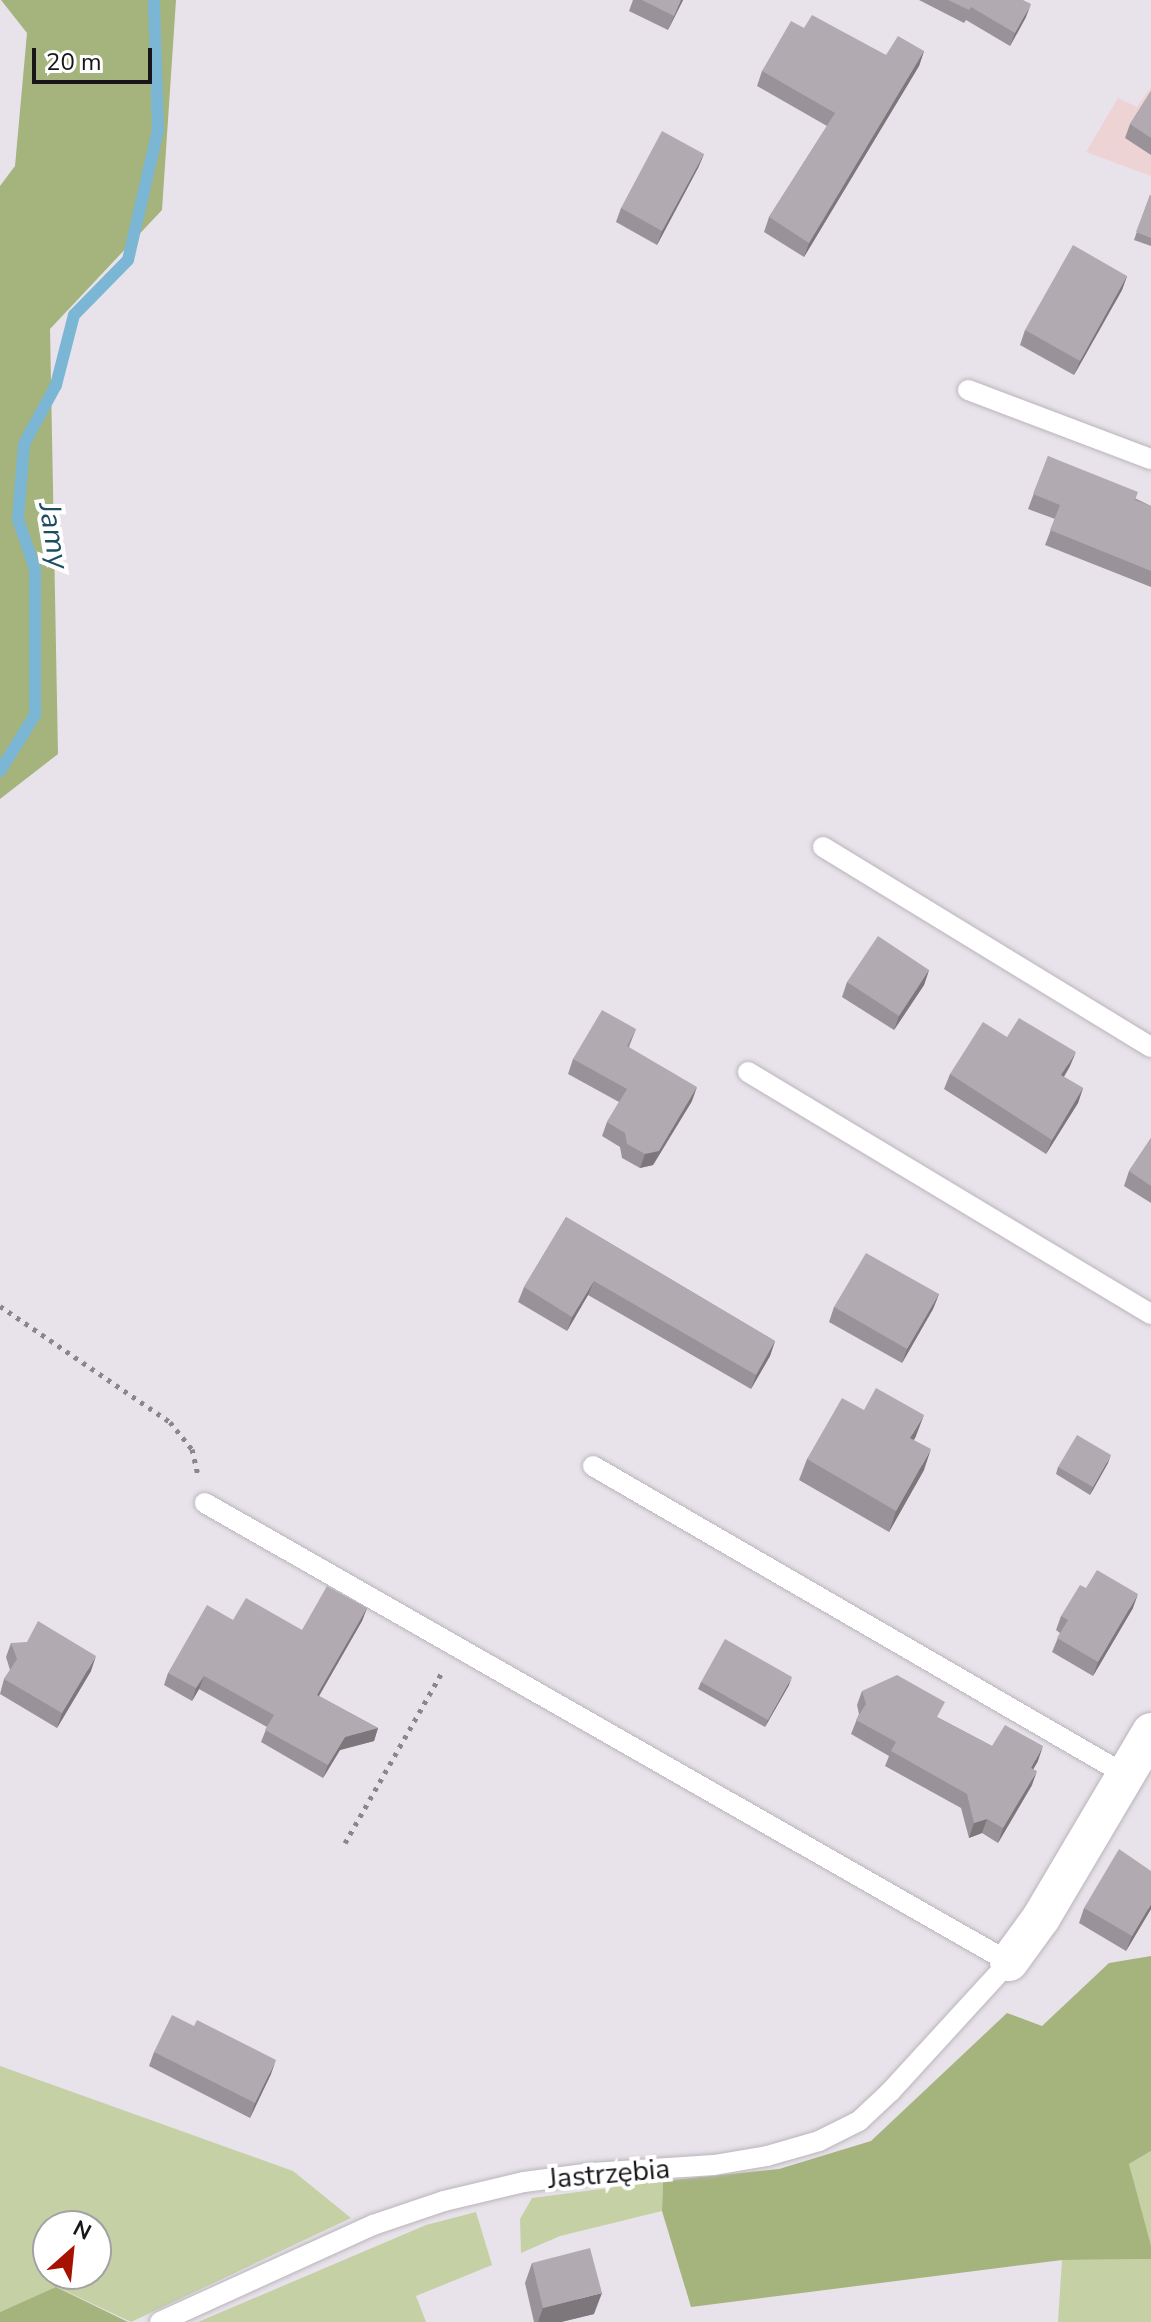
<!DOCTYPE html>
<meta charset="utf-8">
<style>
body{margin:0}
#map{position:relative;width:1151px;height:2322px;overflow:hidden;background:#e8e2ea;font-family:"Nunito Sans",sans-serif}
div>[style]{position:absolute}
[style*='--x']{left:calc(var(--x)*1px);top:calc(var(--y)*1px);width:calc(var(--w)*1px);rotate:calc(var(--a)*1deg)}
.education>*{inset:0;background:#edd3d4}
.green>*{inset:0;background:#c5d1a5}
.forest>*{inset:0;background:#a5b37d}
.stream>*{height:12px;margin:-6px;padding:0 6px;transform-origin:6px;border-radius:6px;background:#7bb6d5}
.path>*{height:5px;margin-top:-2.5px;transform-origin:0;background:repeating-linear-gradient(90deg,#8b868c 0 4px,transparent 0 10px)}
.roads{filter:drop-shadow(0 0 2px #bab4bb) drop-shadow(0 0 2px #bab4bb)}
.lane>*{height:20px;margin:-10px;padding:0 10px;transform-origin:10px;border-radius:10px;background:#fff}
.street>*{height:38px;margin:-19px;padding:0 19px;transform-origin:19px;border-radius:19px;background:#fff}
.wall>*{inset:0;background:#999298}
.shaded-wall>*{inset:0;background:#7d777c}
.building>*{inset:0;background:#b2aab1}
span{translate:-50% -50%;white-space:nowrap;text-align:center;line-height:1.15;-webkit-text-stroke:8px #fff;paint-order:stroke}
.street-label{font-size:28px;color:#181619}
.water-label{font-size:30px;color:#1d4d63;font-style:italic}
.north{position:absolute;left:32px;top:2210px;width:80px;height:80px;box-sizing:border-box;background:#fff;border:2px solid #a3a2a3;border-radius:50%;rotate:27deg;font-size:22px;font-weight:700;line-height:32px;text-align:center;color:#181619}
.north::after{content:'';display:block;margin:auto;width:28px;height:36px;background:#a51200;clip-path:polygon(50% 0,100% 100%,50% 72%,0 100%)}
.scale{position:absolute;left:32px;top:48px;width:120px;height:36px;box-sizing:border-box;border:4px solid #181619;border-top:0;padding-left:10px;font-size:24px;line-height:28px;white-space:nowrap;color:#181619;-webkit-text-stroke:6px #fff;paint-order:stroke}
</style>
<div id="map">
<div class="education">
<i style="clip-path:polygon(1151px 87px,1151px 176px,1086px 152px,1118px 98px,1137px 107px)"></i>
</div>
<div class="green">
<i style="clip-path:polygon(evenodd,0 2066px,293px 2171px,351px 2218px,131px 2322px,57px 2287px,0 2312px,0 2066px,48px 2226px,96px 2226px,96px 2274px,48px 2274px,48px 2226px)"></i>
<i style="clip-path:polygon(1151px 2151px,1151px 2246px,1149px 2246px,1129px 2164px)"></i>
<i style="clip-path:polygon(663px 2181px,662px 2211px,560px 2236px,521px 2253px,520px 2219px,532px 2198px)"></i>
<i style="clip-path:polygon(476px 2212px,492px 2265px,416px 2296px,426px 2322px,198px 2322px,426px 2225px)"></i>
<i style="clip-path:polygon(1151px 2259px,1151px 2322px,1058px 2322px,1062px 2260px)"></i>
</div>
<div class="forest">
<i style="clip-path:polygon(1px 0,176px 0,162px 210px,50px 329px,58px 754px,0 799px,0 186px,15px 166px,27px 33px)"></i>
<i style="clip-path:polygon(1151px 1956px,1151px 2151px,1129px 2164px,1151px 2246px,1151px 2259px,1062px 2260px,691px 2307px,662px 2211px,663px 2181px,779px 2169px,871px 2141px,1007px 2013px,1042px 2026px,1109px 1963px)"></i>
<i style="clip-path:polygon(56px 2287px,128px 2322px,0 2322px,0 2312px)"></i>
</div>
<div class="stream">
<i style="--x:0;--y:771;--w:66;--a:-58"></i>
<i style="--x:35;--y:715;--w:146;--a:-90"></i>
<i style="--x:35;--y:569;--w:53;--a:-108.8"></i>
<i style="--x:18;--y:519;--w:75;--a:-85.4"></i>
<i style="--x:24;--y:444;--w:67;--a:-61.5"></i>
<i style="--x:56;--y:385;--w:72;--a:-75.6"></i>
<i style="--x:74;--y:315;--w:77;--a:-45.5"></i>
<i style="--x:128;--y:260;--w:133;--a:-77"></i>
<i style="--x:158;--y:130;--w:130;--a:-91.8"></i>
</div>
<div class="path">
<i style="--x:0;--y:1306;--w:206;--a:34.3"></i>
<i style="--x:170;--y:1422;--w:35;--a:51"></i>
<i style="--x:192;--y:1449;--w:26;--a:77"></i>
<i style="--x:345;--y:1843;--w:197;--a:-60.4"></i>
</div>
<div class="roads">
<div class="lane">
<i style="--x:968;--y:390;--w:196;--a:20.7"></i>
<i style="--x:823;--y:847;--w:384;--a:31.4"></i>
<i style="--x:748;--y:1072;--w:470;--a:31"></i>
<i style="--x:593;--y:1466;--w:616;--a:30.1"></i>
<i style="--x:160;--y:2322;--w:234;--a:-24.5"></i>
<i style="--x:373;--y:2225;--w:75;--a:-18.7"></i>
<i style="--x:444;--y:2201;--w:82;--a:-13.4"></i>
<i style="--x:524;--y:2182;--w:69;--a:-7.5"></i>
<i style="--x:592;--y:2173;--w:122;--a:-3.8"></i>
<i style="--x:714;--y:2165;--w:54;--a:-9.6"></i>
<i style="--x:767;--y:2156;--w:54;--a:-16.1"></i>
<i style="--x:819;--y:2141;--w:45;--a:-26.6"></i>
<i style="--x:859;--y:2121;--w:42;--a:-43.1"></i>
<i style="--x:890;--y:2092;--w:176;--a:-47.5"></i>
<i style="--x:1009;--y:1962;--w:926;--a:-150.28"></i>
</div>
<div class="street">
<i style="--x:1009;--y:1962;--w:54;--a:-54"></i>
<i style="--x:1041;--y:1918;--w:216;--a:-59.4"></i>
</div>
</div>
<div class="wall">
<i style="clip-path:polygon(633px 0,683px 0,668px 30px,629px 11px)"></i>
<i style="clip-path:polygon(919px 0,1023px 0,1026px 17px,1010px 46px,966px 20px,964px 23px)"></i>
<i style="clip-path:polygon(804px 28px,886px 55px,924px 51px,919px 66px,804px 257px,764px 232px,769px 217px,827px 126px,757px 86px,762px 71px)"></i>
<i style="clip-path:polygon(1151px 91px,1151px 155px,1125px 138px,1130px 124px)"></i>
<i style="clip-path:polygon(704px 154px,698px 168px,657px 245px,616px 222px,621px 208px)"></i>
<i style="clip-path:polygon(1150px 195px,1151px 196px,1151px 246px,1134px 240px)"></i>
<i style="clip-path:polygon(1127px 276px,1122px 290px,1074px 375px,1020px 345px,1025px 330px)"></i>
<i style="clip-path:polygon(1048px 456px,1151px 506px,1151px 587px,1045px 545px,1055px 519px,1028px 509px)"></i>
<i style="clip-path:polygon(929px 970px,924px 985px,894px 1030px,842px 997px,847px 982px)"></i>
<i style="clip-path:polygon(636px 1029px,629px 1047px,692px 1101px,653px 1165px,640px 1168px,622px 1158px,620px 1147px,602px 1136px,607px 1122px,619px 1102px,568px 1074px,573px 1059px)"></i>
<i style="clip-path:polygon(1007px 1037px,1070px 1066px,1064px 1077px,1083px 1088px,1078px 1103px,1046px 1154px,944px 1089px,950px 1074px)"></i>
<i style="clip-path:polygon(1151px 1138px,1151px 1203px,1124px 1186px,1129px 1171px)"></i>
<i style="clip-path:polygon(566px 1217px,775px 1341px,770px 1356px,751px 1389px,588px 1295px,567px 1331px,518px 1302px,524px 1287px)"></i>
<i style="clip-path:polygon(939px 1294px,933px 1309px,902px 1363px,829px 1322px,834px 1307px)"></i>
<i style="clip-path:polygon(864px 1410px,916px 1436px,914px 1440px,924px 1470px,889px 1532px,799px 1480px,807px 1459px)"></i>
<i style="clip-path:polygon(1108px 1463px,1090px 1495px,1056px 1474px,1058px 1467px)"></i>
<i style="clip-path:polygon(367px 1608px,362px 1621px,319px 1696px,378px 1728px,374px 1741px,340px 1750px,323px 1778px,261px 1742px,267px 1727px,199px 1689px,192px 1701px,164px 1685px,168px 1673px,233px 1620px,302px 1630px)"></i>
<i style="clip-path:polygon(1133px 1608px,1093px 1676px,1052px 1652px,1060px 1633px,1056px 1630px,1061px 1616px)"></i>
<i style="clip-path:polygon(11px 1643px,91px 1671px,57px 1728px,0 1694px,4px 1679px,10px 1670px,6px 1657px)"></i>
<i style="clip-path:polygon(701px 1682px,789px 1685px,765px 1727px,698px 1689px)"></i>
<i style="clip-path:polygon(862px 1691px,939px 1718px,992px 1746px,1038px 1761px,1033px 1769px,1032px 1785px,998px 1843px,982px 1833px,969px 1838px,961px 1808px,885px 1766px,889px 1756px,851px 1734px,859px 1714px,857px 1705px)"></i>
<i style="clip-path:polygon(1084px 1908px,1151px 1909px,1126px 1951px,1079px 1923px)"></i>
<i style="clip-path:polygon(154px 2052px,271px 2074px,250px 2118px,149px 2066px)"></i>
<i style="clip-path:polygon(532px 2263px,594px 2314px,561px 2322px,534px 2322px,525px 2283px)"></i>
</div>
<div class="shaded-wall">
<i style="clip-path:polygon(681px 0,683px 0,668px 30px,674px 16px)"></i>
<i style="clip-path:polygon(1031px 4px,1026px 17px,1010px 46px,1015px 33px)"></i>
<i style="clip-path:polygon(924px 51px,919px 66px,804px 257px,809px 243px)"></i>
<i style="clip-path:polygon(704px 154px,698px 168px,657px 245px,662px 231px)"></i>
<i style="clip-path:polygon(1127px 276px,1122px 290px,1074px 375px,1080px 361px)"></i>
<i style="clip-path:polygon(929px 970px,924px 985px,894px 1030px,899px 1016px)"></i>
<i style="clip-path:polygon(1076px 1052px,1070px 1066px,1056px 1089px,1061px 1075px)"></i>
<i style="clip-path:polygon(697px 1087px,692px 1101px,653px 1165px,640px 1168px,645px 1154px)"></i>
<i style="clip-path:polygon(1083px 1088px,1078px 1103px,1046px 1154px,1052px 1140px)"></i>
<i style="clip-path:polygon(594px 1281px,588px 1295px,567px 1331px,572px 1317px)"></i>
<i style="clip-path:polygon(939px 1294px,933px 1309px,902px 1363px,907px 1349px)"></i>
<i style="clip-path:polygon(775px 1341px,770px 1356px,751px 1389px,756px 1375px)"></i>
<i style="clip-path:polygon(924px 1415px,916px 1436px,903px 1458px,910px 1438px)"></i>
<i style="clip-path:polygon(931px 1449px,924px 1470px,889px 1532px,896px 1511px)"></i>
<i style="clip-path:polygon(1111px 1455px,1108px 1463px,1090px 1495px,1093px 1487px)"></i>
<i style="clip-path:polygon(1138px 1594px,1133px 1608px,1093px 1676px,1098px 1662px)"></i>
<i style="clip-path:polygon(367px 1608px,362px 1621px,312px 1708px,317px 1695px)"></i>
<i style="clip-path:polygon(96px 1656px,91px 1671px,57px 1728px,62px 1713px)"></i>
<i style="clip-path:polygon(204px 1676px,199px 1689px,192px 1701px,196px 1688px)"></i>
<i style="clip-path:polygon(792px 1677px,789px 1685px,765px 1727px,768px 1720px)"></i>
<i style="clip-path:polygon(378px 1728px,374px 1741px,340px 1750px,323px 1778px,328px 1765px,345px 1737px)"></i>
<i style="clip-path:polygon(1043px 1746px,1038px 1761px,1026px 1782px,1031px 1768px)"></i>
<i style="clip-path:polygon(1037px 1771px,1032px 1785px,998px 1843px,1003px 1828px)"></i>
<i style="clip-path:polygon(987px 1819px,982px 1833px,969px 1838px,974px 1823px)"></i>
<i style="clip-path:polygon(1151px 1904px,1151px 1909px,1126px 1951px,1132px 1936px)"></i>
<i style="clip-path:polygon(276px 2060px,271px 2074px,250px 2118px,255px 2103px)"></i>
<i style="clip-path:polygon(602px 2293px,594px 2314px,561px 2322px,538px 2322px,543px 2308px)"></i>
</div>
<div class="building">
<i style="clip-path:polygon(642px 0,681px 0,674px 16px)"></i>
<i style="clip-path:polygon(948px 0,1023px 0,1031px 4px,1015px 33px,971px 7px,969px 10px)"></i>
<i style="clip-path:polygon(812px 15px,886px 55px,898px 36px,924px 51px,809px 243px,769px 217px,835px 113px,762px 71px,791px 21px,804px 28px)"></i>
<i style="clip-path:polygon(1151px 91px,1151px 138px,1130px 124px)"></i>
<i style="clip-path:polygon(662px 131px,704px 154px,662px 231px,621px 208px)"></i>
<i style="clip-path:polygon(1150px 195px,1151px 196px,1151px 238px,1136px 232px)"></i>
<i style="clip-path:polygon(1073px 245px,1127px 276px,1080px 361px,1025px 330px)"></i>
<i style="clip-path:polygon(1048px 456px,1138px 492px,1135px 500px,1151px 506px,1151px 571px,1050px 530px,1060px 505px,1033px 494px)"></i>
<i style="clip-path:polygon(878px 936px,929px 970px,899px 1016px,847px 982px)"></i>
<i style="clip-path:polygon(602px 1010px,636px 1029px,627px 1046px,697px 1087px,659px 1151px,645px 1154px,627px 1144px,625px 1133px,607px 1122px,627px 1089px,573px 1059px)"></i>
<i style="clip-path:polygon(1019px 1018px,1076px 1052px,1061px 1075px,1083px 1088px,1052px 1140px,950px 1074px,983px 1022px,1007px 1037px)"></i>
<i style="clip-path:polygon(1151px 1138px,1151px 1186px,1129px 1171px)"></i>
<i style="clip-path:polygon(566px 1217px,775px 1341px,756px 1375px,594px 1281px,572px 1317px,524px 1287px)"></i>
<i style="clip-path:polygon(866px 1253px,939px 1294px,907px 1349px,834px 1307px)"></i>
<i style="clip-path:polygon(876px 1388px,924px 1415px,910px 1438px,931px 1449px,896px 1511px,807px 1459px,842px 1398px,864px 1410px)"></i>
<i style="clip-path:polygon(1077px 1435px,1111px 1455px,1093px 1487px,1058px 1467px)"></i>
<i style="clip-path:polygon(1097px 1570px,1138px 1594px,1098px 1662px,1057px 1638px,1068px 1620px,1061px 1616px,1080px 1585px,1086px 1588px)"></i>
<i style="clip-path:polygon(327px 1586px,367px 1608px,317px 1695px,378px 1728px,345px 1737px,328px 1765px,265px 1730px,274px 1715px,204px 1676px,196px 1688px,168px 1673px,207px 1605px,233px 1620px,246px 1598px,302px 1630px)"></i>
<i style="clip-path:polygon(38px 1621px,96px 1656px,62px 1713px,4px 1679px,17px 1659px,11px 1643px,27px 1642px)"></i>
<i style="clip-path:polygon(725px 1639px,792px 1677px,768px 1720px,701px 1682px)"></i>
<i style="clip-path:polygon(897px 1675px,945px 1702px,937px 1717px,992px 1746px,1005px 1725px,1043px 1746px,1031px 1768px,1037px 1771px,1003px 1828px,987px 1819px,974px 1823px,967px 1794px,891px 1751px,896px 1742px,856px 1720px,866px 1704px,862px 1691px)"></i>
<i style="clip-path:polygon(1119px 1849px,1151px 1871px,1151px 1904px,1132px 1936px,1084px 1908px)"></i>
<i style="clip-path:polygon(172px 2015px,194px 2026px,197px 2020px,276px 2060px,255px 2103px,154px 2052px)"></i>
<i style="clip-path:polygon(590px 2248px,602px 2293px,543px 2308px,532px 2263px)"></i>
</div>
<div class="street-label">
<span style="left:609px;top:2174px;rotate:-5deg">Jastrzębia</span>
</div>
<div class="water-label">
<span style="left:53px;top:536px;rotate:81deg">Jamy</span>
</div>
<div class="north">N</div>
<div class="scale">20 m</div>
</div>
